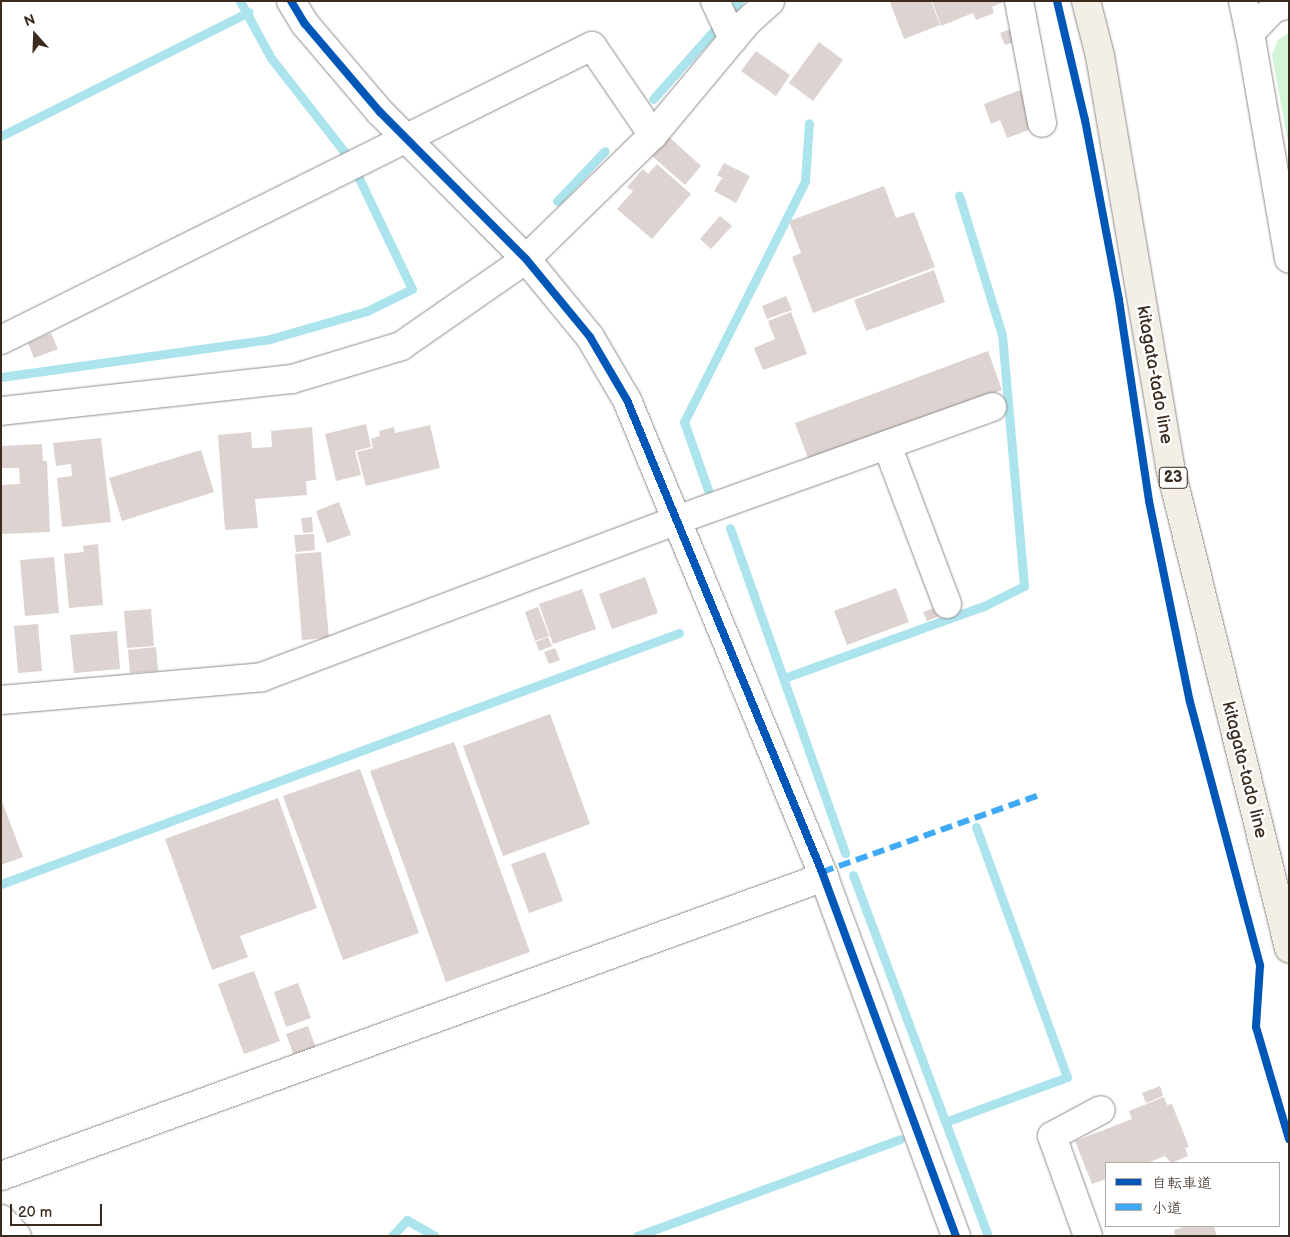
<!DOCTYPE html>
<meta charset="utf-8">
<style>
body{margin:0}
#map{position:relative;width:1290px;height:1237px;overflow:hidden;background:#fff;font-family:"Balsamiq Sans","Klee One",sans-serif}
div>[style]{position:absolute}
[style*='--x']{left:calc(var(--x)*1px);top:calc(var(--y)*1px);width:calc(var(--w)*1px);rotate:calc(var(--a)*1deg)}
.green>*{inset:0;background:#d1f5d6}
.stream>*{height:9px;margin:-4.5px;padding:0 4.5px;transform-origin:4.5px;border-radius:4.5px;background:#ace4ee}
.building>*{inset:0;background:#ddd3d0}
.roads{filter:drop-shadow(0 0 1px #8e8b88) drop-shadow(0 0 1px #8e8b88)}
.minor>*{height:28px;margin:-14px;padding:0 14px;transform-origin:14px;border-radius:14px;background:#fff}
.major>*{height:28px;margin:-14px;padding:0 14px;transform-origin:14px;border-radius:14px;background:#f3efe6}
.quiet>*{height:6px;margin-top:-3px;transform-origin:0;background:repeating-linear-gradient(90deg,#3fa9f5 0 12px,transparent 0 18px)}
.cycleway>*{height:8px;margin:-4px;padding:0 4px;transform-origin:4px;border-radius:4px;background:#0057b8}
span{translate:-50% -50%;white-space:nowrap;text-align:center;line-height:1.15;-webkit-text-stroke:5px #fff;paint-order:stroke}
.shield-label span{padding:1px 4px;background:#fff;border:1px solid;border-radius:4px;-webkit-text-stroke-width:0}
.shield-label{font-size:16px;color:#3b2a1e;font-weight:700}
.street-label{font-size:18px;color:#3b2a1e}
.frame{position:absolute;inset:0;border:2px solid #3b2a1e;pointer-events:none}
.legend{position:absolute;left:1105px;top:1162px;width:175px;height:65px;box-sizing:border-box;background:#fff;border:1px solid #b1aaa5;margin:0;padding:6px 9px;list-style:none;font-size:15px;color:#3b2a1e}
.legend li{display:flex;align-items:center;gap:10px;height:25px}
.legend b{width:25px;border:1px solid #b1aaa5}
.north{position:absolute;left:10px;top:10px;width:50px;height:50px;-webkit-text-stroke:4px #fff;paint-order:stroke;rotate:340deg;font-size:14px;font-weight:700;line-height:20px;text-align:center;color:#3b2a1e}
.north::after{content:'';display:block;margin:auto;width:18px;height:22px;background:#3b2a1e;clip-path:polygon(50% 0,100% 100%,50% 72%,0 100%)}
.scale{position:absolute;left:10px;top:1204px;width:92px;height:22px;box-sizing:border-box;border:2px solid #3b2a1e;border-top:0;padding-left:6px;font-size:15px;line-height:18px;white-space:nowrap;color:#3b2a1e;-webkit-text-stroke:4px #fff;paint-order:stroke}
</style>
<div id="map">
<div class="green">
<i style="clip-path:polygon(1289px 33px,1289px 147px,1272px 55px,1278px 40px)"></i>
</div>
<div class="stream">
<i style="--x:240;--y:1;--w:65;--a:61.5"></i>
<i style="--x:271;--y:58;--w:122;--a:52"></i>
<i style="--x:733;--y:9;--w:10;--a:-53"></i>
<i style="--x:653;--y:99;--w:96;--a:-48.4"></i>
<i style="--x:1;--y:136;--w:277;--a:-26.6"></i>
<i style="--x:557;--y:201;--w:69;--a:-46.2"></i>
<i style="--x:1;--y:377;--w:272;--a:-8"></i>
<i style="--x:270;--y:339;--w:101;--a:-16.1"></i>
<i style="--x:367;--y:311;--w:50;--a:-26.1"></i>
<i style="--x:412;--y:289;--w:130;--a:-115.6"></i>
<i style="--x:708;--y:490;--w:72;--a:-109.4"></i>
<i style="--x:684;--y:422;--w:270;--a:-63.3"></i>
<i style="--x:805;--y:181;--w:58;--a:-86.1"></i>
<i style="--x:730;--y:528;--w:345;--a:70.5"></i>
<i style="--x:784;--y:678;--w:213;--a:-19.8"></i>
<i style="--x:984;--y:606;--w:45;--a:-26.6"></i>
<i style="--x:1024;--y:586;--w:252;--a:-95"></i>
<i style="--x:1002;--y:335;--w:146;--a:-107.1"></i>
<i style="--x:853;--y:875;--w:385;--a:69.5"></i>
<i style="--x:1;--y:884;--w:723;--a:-20.31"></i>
<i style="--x:945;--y:1122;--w:130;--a:-20.2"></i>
<i style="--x:1067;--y:1077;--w:266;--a:-110"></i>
<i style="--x:392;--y:1236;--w:22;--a:-47"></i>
<i style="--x:407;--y:1220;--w:32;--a:30"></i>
<i style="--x:637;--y:1236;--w:280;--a:-20.2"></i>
</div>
<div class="building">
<i style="clip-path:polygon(931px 1px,940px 25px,904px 39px,890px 2px)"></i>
<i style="clip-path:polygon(932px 1px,1006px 1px,992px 7px,994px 13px,976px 20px,973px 13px,941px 26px)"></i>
<i style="clip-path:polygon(1016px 27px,1020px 40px,1005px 45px,1000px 33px)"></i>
<i style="clip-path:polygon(819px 42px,843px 60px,813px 101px,789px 83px)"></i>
<i style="clip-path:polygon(756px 51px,790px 75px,776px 96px,741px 71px)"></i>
<i style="clip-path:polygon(1020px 90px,1034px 128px,1007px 138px,1000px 120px,991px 124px,984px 104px)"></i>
<i style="clip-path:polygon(669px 137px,701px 166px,685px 185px,652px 156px)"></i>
<i style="clip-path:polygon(724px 163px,750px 176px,736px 203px,714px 191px,722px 178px,736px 185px,717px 175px)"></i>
<i style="clip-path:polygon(657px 164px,691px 194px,652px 239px,617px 209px,633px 191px,627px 187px,643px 169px,648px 174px)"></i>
<i style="clip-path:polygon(884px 186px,896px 218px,914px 212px,935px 267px,813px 313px,792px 257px,801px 253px,789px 221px)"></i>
<i style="clip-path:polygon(720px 216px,732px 226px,711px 249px,700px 239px)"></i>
<i style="clip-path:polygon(934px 270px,945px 302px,866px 331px,854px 300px)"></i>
<i style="clip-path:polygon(786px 296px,792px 310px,767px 319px,762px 306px)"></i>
<i style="clip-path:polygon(791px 312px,807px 354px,763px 370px,754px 348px,775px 339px,768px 321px)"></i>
<i style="clip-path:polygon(51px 333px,58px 349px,34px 358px,28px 343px)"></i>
<i style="clip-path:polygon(988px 351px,1002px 390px,809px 461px,795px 423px)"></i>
<i style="clip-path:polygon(366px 424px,371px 447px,355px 451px,361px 475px,336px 481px,325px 434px)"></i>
<i style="clip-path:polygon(430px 425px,440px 468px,366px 486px,357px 452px,373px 448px,371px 439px,380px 436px,379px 431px,394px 427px,395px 433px)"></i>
<i style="clip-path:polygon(312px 427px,316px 480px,306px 481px,307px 495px,255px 499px,258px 528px,225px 530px,218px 435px,251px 432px,252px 448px,272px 447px,271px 431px)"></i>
<i style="clip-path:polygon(101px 438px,111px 522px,62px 527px,57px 478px,72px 476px,71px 464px,56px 466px,53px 443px)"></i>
<i style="clip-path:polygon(42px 444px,43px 461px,47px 461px,50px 532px,1px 534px,1px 485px,20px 484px,19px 468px,1px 468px,1px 446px)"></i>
<i style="clip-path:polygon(201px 450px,214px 492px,122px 521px,109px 478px)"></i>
<i style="clip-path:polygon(339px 502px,351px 535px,327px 543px,316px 511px)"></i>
<i style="clip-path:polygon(312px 517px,313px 532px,303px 533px,301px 518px)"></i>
<i style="clip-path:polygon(314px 534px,315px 550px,296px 552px,294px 535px)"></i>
<i style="clip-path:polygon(98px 544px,103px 605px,69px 608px,64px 554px,84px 552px,83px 546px)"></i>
<i style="clip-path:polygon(321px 552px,329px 638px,302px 640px,295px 554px)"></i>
<i style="clip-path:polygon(54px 557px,59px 613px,25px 616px,20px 560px)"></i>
<i style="clip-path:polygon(645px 577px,658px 613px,612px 629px,599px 594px)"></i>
<i style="clip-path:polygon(896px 588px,909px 622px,847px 645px,834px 611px)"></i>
<i style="clip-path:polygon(582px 589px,596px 629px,553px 644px,539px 604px)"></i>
<i style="clip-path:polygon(538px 607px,549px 636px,535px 641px,525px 612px)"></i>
<i style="clip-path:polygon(937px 607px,940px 616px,927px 621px,923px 612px)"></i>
<i style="clip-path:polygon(151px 609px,154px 646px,127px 648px,124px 611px)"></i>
<i style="clip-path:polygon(38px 624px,42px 671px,18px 673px,14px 626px)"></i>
<i style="clip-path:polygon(117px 631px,120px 669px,74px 673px,70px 635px)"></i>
<i style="clip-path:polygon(548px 637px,552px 646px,539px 651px,536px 642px)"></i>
<i style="clip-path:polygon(156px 647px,158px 671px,130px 673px,128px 650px)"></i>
<i style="clip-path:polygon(555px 648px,560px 660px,549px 664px,544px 652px)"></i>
<i style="clip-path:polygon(550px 714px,590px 824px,503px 856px,463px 746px)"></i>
<i style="clip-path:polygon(454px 742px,530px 952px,446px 982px,370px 771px)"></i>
<i style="clip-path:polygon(360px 769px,419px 933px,343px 960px,283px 796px)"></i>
<i style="clip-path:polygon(278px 798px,317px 908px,240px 936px,248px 957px,212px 970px,165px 839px)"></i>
<i style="clip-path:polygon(1px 799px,23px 857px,1px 865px)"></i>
<i style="clip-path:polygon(545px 852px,563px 901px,529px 913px,511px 864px)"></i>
<i style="clip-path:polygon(254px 971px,280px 1041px,244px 1054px,218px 984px)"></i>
<i style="clip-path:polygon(298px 983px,311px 1018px,286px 1027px,274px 992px)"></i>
<i style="clip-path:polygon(308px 1026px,316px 1048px,294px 1056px,286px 1034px)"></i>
<i style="clip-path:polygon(1160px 1086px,1163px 1096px,1146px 1103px,1142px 1093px)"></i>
<i style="clip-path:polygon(1164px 1097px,1167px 1105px,1172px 1104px,1189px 1147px,1185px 1148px,1188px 1156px,1171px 1163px,1165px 1156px,1147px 1163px,1106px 1163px,1106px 1179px,1092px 1184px,1075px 1141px,1132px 1119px,1129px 1111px)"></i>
<i style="clip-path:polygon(1187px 1226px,1214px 1226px,1217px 1236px,1175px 1236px,1174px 1230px)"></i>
</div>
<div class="roads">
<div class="minor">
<i style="--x:291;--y:1;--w:27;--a:59"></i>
<i style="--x:305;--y:24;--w:116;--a:49.6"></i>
<i style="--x:380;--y:112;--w:207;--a:45.2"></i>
<i style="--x:526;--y:259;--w:101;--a:50.6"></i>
<i style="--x:590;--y:337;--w:73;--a:59.6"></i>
<i style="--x:627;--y:400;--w:511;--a:67.55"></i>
<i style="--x:822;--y:872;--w:388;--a:69.8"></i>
<i style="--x:715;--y:1;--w:42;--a:64.7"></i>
<i style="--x:1019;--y:1;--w:124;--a:79.3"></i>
<i style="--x:1243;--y:1;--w:33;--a:78"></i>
<i style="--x:1289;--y:4;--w:16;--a:165"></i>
<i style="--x:1274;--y:8;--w:35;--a:134"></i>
<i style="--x:1250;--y:33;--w:229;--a:80.2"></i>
<i style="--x:1;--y:340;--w:660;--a:-26.45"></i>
<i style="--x:592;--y:46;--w:108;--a:55.6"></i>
<i style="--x:1;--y:411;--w:293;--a:-6.3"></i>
<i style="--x:292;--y:379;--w:114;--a:-16.8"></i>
<i style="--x:401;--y:346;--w:152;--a:-34.8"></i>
<i style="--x:526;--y:259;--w:177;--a:-44.3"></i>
<i style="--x:653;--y:135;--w:147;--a:-50.2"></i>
<i style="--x:747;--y:22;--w:31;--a:-42"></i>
<i style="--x:887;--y:445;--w:170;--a:69.3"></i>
<i style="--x:1;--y:700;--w:262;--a:-5"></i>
<i style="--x:262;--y:677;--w:441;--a:-20.7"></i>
<i style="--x:674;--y:521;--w:338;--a:-19.7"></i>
<i style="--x:1;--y:1176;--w:876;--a:-19.97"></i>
<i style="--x:1;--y:1219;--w:23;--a:47"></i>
<i style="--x:1088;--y:1236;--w:106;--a:-109.8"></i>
<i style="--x:1052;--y:1136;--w:55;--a:-28"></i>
</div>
<div class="major">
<i style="--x:1086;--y:1;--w:57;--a:75.7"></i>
<i style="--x:1100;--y:56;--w:417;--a:80.3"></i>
<i style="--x:1170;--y:467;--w:496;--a:76.1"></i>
</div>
</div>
<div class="quiet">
<i style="--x:822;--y:872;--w:231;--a:-19.5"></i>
</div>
<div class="cycleway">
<i style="--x:291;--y:1;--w:27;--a:59"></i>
<i style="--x:305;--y:24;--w:116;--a:49.6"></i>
<i style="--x:380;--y:112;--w:207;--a:45.2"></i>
<i style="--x:526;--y:259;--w:101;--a:50.6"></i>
<i style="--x:590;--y:337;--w:73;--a:59.6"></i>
<i style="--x:627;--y:400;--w:511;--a:67.55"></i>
<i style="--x:822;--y:872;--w:388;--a:69.8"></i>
<i style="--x:1057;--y:1;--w:122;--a:76.8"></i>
<i style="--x:1085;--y:120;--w:183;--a:79.3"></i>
<i style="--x:1119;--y:300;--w:203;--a:81.5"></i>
<i style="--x:1149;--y:501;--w:205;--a:78.5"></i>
<i style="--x:1190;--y:702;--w:273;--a:75.1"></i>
<i style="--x:1260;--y:966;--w:61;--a:93.8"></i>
<i style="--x:1256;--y:1027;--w:117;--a:73.6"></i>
</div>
<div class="shield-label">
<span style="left:1173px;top:478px">23</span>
</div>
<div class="street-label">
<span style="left:1154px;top:375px;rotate:80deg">kitagata-tado line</span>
<span style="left:1244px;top:770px;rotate:76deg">kitagata-tado line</span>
</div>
<div class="frame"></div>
<ul class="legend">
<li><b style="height:6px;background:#0057b8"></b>自転車道</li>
<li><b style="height:6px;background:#3fa9f5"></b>小道</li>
</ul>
<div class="north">N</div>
<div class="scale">20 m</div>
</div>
